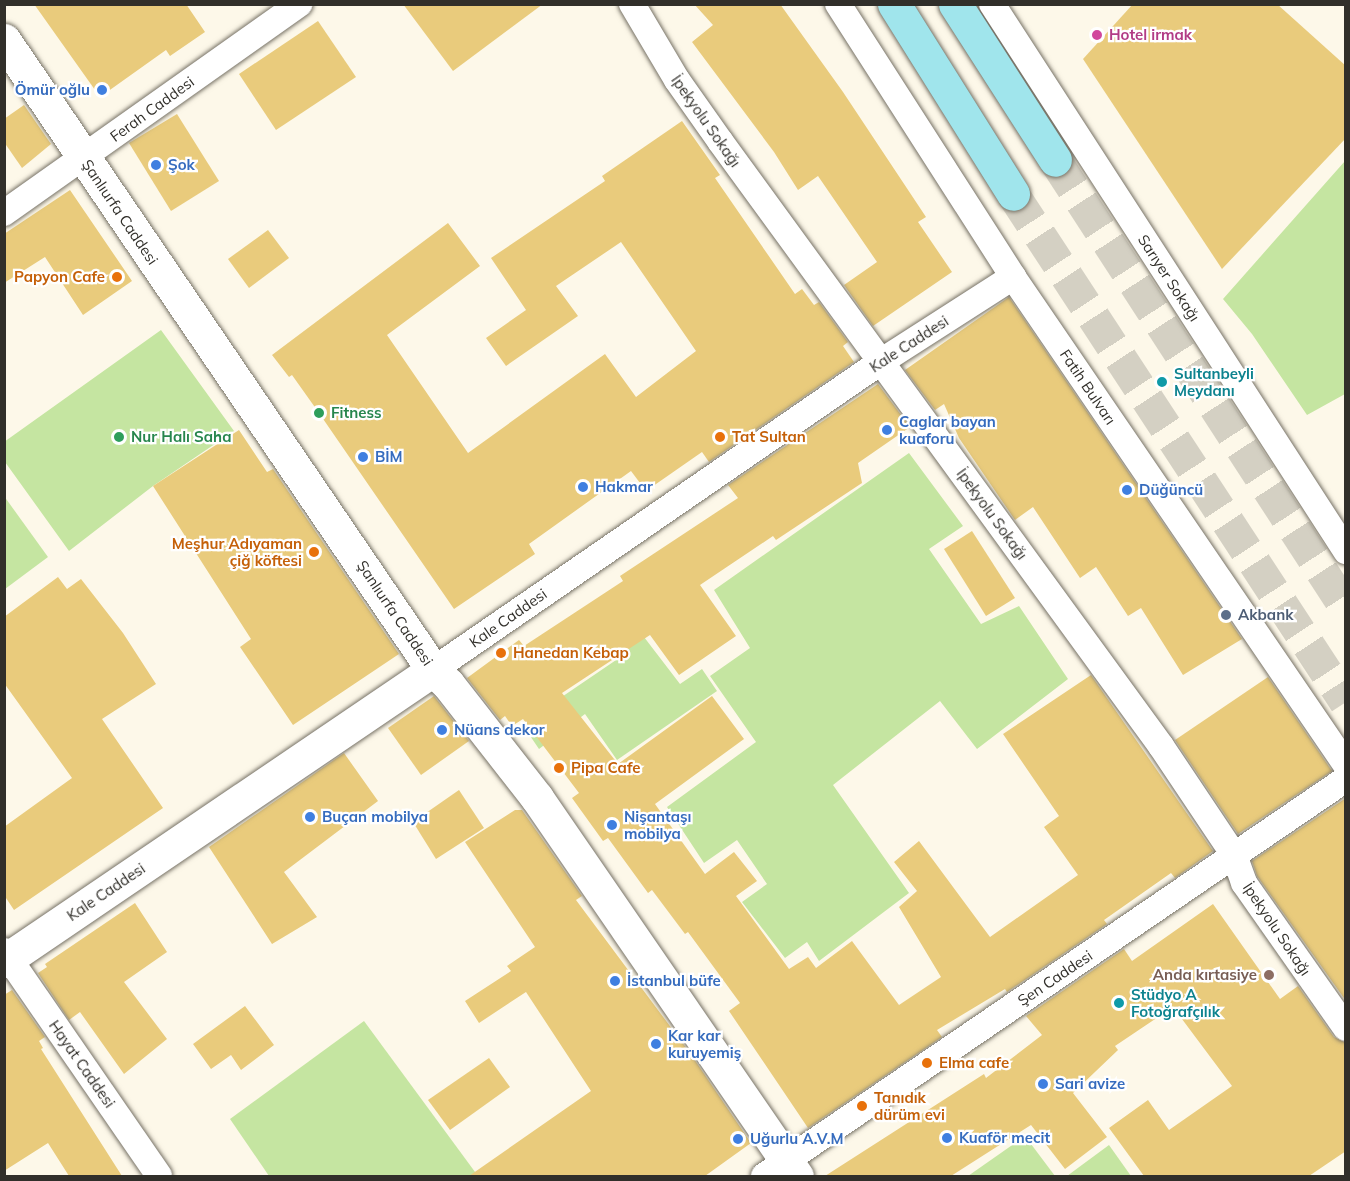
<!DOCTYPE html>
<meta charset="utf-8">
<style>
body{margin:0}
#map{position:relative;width:1350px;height:1181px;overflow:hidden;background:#fdf8e9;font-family:Mulish,sans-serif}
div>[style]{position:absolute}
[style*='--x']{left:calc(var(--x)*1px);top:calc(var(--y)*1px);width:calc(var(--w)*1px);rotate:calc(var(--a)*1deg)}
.green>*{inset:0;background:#c5e5a1}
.building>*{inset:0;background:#e9cb7c}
.primary-tunnel>*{height:33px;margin-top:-16.5px;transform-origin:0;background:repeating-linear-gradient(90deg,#d4d0c3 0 33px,transparent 0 49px)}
.roads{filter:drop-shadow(0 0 2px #777266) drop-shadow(0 0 2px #777266)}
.minor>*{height:26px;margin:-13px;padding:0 13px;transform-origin:13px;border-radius:13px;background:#fff}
.tertiary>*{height:33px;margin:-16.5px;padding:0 16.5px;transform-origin:16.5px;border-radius:16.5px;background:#fff}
.secondary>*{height:33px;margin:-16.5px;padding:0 16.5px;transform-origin:16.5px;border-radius:16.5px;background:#fff}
.primary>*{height:33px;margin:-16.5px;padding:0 16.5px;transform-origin:16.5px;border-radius:16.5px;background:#a0e5ec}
.dots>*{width:16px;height:16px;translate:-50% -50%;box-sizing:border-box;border:3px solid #fff;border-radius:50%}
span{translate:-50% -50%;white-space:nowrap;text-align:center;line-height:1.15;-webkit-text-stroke:4.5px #fff;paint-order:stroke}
.hotel-label{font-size:15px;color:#b23c85;font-weight:700}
.left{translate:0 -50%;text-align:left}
.shop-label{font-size:15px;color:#366cbe;font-weight:700}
.right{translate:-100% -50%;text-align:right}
.street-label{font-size:15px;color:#312f2a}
.food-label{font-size:15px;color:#c56008;font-weight:700}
.culture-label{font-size:15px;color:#0d838f;font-weight:700}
.leisure-label{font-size:15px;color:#27864d;font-weight:700}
.service-label{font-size:15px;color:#4e5e75;font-weight:700}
.education-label{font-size:15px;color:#785e54;font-weight:700}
.frame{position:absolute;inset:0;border:6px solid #312f2a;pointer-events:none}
</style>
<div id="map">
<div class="green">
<i style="clip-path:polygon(1345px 161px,1345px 394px,1307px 415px,1252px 334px,1223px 299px)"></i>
<i style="clip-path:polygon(161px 330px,234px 431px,153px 486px,69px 551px,5px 462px,4px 442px)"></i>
<i style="clip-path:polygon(909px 453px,963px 526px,929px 549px,981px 624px,1019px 606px,1068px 679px,977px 749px,940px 701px,833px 785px,909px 893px,819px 961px,807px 942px,785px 958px,742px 902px,767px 884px,737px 840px,704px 863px,667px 807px,756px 742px,710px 676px,750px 648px,714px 590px)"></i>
<i style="clip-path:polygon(4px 496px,48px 557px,5px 589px,4px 589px)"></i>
<i style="clip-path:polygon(621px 607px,680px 684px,702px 669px,717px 691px,617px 760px,585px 714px,539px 749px,522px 724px,622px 656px,598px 622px)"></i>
<i style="clip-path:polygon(364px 1021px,478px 1176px,269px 1176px,230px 1119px)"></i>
<i style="clip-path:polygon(1025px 1136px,1055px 1176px,968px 1176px)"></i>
<i style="clip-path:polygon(1109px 1145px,1131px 1176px,1067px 1176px)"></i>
</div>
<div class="building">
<i style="clip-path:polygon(34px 4px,186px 4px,205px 32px,170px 56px,166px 50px,100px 97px)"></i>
<i style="clip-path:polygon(403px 4px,543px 4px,453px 71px)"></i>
<i style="clip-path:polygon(694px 4px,780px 4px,843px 92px,926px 217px,918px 222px,952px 272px,873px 326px,844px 285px,877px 262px,818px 176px,798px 190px,774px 152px,692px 42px,713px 25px)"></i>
<i style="clip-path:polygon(1133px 4px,1277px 4px,1346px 66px,1346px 138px,1222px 269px,1083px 59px)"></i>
<i style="clip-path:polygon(318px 21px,356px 77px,276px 130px,239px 74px)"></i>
<i style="clip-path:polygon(24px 105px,51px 144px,22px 168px,4px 142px,4px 119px)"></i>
<i style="clip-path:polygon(177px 114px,219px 181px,171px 211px,129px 143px)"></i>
<i style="clip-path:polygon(682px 121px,720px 175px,715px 178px,795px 294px,802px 289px,814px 305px,819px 302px,848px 342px,843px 346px,854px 362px,709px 462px,702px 452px,646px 491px,631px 471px,529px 544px,535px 554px,454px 609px,319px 413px,292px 375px,289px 377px,272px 355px,448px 223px,480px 266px,387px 335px,468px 453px,605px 354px,636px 397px,696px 351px,621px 242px,556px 286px,578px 316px,506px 366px,486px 338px,526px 310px,491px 258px,605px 181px,602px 176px)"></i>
<i style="clip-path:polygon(70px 190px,132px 281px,83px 315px,45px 257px,4px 283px,4px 234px)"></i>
<i style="clip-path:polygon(268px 230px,289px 258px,249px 288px,228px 259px)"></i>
<i style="clip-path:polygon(1009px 297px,1242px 639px,1183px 675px,1141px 608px,1128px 616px,1096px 567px,1080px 578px,1033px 507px,1015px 520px,959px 438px,944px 404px,935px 410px,905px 370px)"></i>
<i style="clip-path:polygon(878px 384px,910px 427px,858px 463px,862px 483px,776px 540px,773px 536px,700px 585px,736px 636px,679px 675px,650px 635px,562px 693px,618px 764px,712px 696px,744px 739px,655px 804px,705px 874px,734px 852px,757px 881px,736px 896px,789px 969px,808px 957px,816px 968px,852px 941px,899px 1005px,941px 977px,899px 907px,917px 891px,894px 862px,919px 841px,990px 937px,1078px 875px,1044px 827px,1059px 816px,1003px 734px,1091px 675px,1213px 851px,1175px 878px,1171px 873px,1104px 920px,1107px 924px,1007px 992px,1005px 989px,937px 1030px,942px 1037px,808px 1128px,729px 1011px,740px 1003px,688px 932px,685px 934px,652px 890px,648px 893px,608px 838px,603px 841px,572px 798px,579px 793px,523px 719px,512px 726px,505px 716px,500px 720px,467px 678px,519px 640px,524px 646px,623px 581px,620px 576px,738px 498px,728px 485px)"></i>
<i style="clip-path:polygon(239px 430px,267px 472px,273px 469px,399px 654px,293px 725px,240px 647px,251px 639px,153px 486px)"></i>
<i style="clip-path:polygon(972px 531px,1015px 598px,986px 616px,944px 549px)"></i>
<i style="clip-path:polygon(58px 577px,67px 589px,81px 579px,123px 633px,156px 684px,102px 719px,163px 808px,14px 910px,4px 895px,4px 827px,72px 778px,4px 683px,4px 617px)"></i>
<i style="clip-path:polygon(1268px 677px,1332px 771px,1238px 834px,1175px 740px)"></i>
<i style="clip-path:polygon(434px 696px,469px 741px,421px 775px,388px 728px)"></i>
<i style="clip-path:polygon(344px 753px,378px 801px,284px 872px,317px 917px,272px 944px,209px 847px)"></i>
<i style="clip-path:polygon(459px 790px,484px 828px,436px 859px,413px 822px)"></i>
<i style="clip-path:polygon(1346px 798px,1346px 1001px,1257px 876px,1252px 861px)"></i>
<i style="clip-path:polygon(515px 810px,522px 810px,582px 896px,576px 900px,690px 1053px,751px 1143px,705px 1176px,469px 1176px,591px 1091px,526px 992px,479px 1023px,465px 1001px,511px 971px,507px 966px,535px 947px,465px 842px)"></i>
<i style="clip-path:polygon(135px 903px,167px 952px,124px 982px,167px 1039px,124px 1074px,80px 1012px,69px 1020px,38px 973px,47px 967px,45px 964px)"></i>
<i style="clip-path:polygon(1213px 904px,1280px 999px,1298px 986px,1334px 1037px,1346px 1043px,1346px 1151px,1309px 1176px,1144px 1176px,1109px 1128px,1148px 1100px,1169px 1130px,1232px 1086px,1173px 1007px,1115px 1046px,1118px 1050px,1073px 1093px,1107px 1137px,1065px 1169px,1031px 1125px,951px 1176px,825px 1176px,984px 1074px,986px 1078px,1042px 1035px,1026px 1016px,1124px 949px,1132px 961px)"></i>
<i style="clip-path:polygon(12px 990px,45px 1037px,39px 1041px,43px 1048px,41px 1049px,122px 1176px,69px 1176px,48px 1143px,4px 1171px,4px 995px)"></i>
<i style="clip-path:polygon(245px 1006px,274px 1045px,241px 1070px,231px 1055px,211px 1069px,193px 1044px)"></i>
<i style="clip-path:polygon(489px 1058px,510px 1087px,450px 1130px,428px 1100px)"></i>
</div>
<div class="primary-tunnel">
<i style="--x:1055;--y:160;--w:534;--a:56.99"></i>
<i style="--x:1013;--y:194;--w:607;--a:56.75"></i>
</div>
<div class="roads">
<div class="minor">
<i style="--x:632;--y:4;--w:88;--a:59.4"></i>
<i style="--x:677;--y:80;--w:75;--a:54.8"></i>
<i style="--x:720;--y:141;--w:749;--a:53.91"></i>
<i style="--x:1161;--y:746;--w:131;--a:56.2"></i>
<i style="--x:1234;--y:855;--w:30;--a:70"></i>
<i style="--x:1244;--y:883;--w:177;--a:54.9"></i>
<i style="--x:838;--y:4;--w:324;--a:57.3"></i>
<i style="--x:1013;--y:277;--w:591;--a:55.69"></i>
<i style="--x:992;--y:4;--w:652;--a:57.09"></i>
<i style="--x:4;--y:213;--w:362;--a:-35.3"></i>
<i style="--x:433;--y:670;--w:545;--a:-34.54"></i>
<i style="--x:882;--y:361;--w:156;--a:-32.7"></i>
<i style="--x:4;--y:951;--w:273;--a:55.4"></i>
<i style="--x:764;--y:1176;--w:705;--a:-34.3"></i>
</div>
<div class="tertiary">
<i style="--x:4;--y:40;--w:762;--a:55.75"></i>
<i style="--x:433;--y:670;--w:21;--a:43"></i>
<i style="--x:448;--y:684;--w:145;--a:52"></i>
<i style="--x:537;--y:798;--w:459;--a:55.5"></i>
</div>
<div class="secondary">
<i style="--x:4;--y:961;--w:518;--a:-34.15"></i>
</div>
<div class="primary">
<i style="--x:894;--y:4;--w:224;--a:57.9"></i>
<i style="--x:955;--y:4;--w:185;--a:57.3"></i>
</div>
</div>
<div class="dots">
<i style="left:1097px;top:35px;background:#d1479c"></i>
<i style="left:102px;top:90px;background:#3f7fe0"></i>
<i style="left:156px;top:165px;background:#3f7fe0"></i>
<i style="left:117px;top:277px;background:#e8710a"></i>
<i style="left:1162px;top:382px;background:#0f9aa8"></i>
<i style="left:319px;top:413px;background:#2e9e5b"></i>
<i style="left:887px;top:430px;background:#3f7fe0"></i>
<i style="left:119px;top:437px;background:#2e9e5b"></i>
<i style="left:720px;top:437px;background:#e8710a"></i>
<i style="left:363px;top:457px;background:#3f7fe0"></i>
<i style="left:583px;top:487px;background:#3f7fe0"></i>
<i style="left:1127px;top:490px;background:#3f7fe0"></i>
<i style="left:314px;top:552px;background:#e8710a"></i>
<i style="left:1226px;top:615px;background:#5c6f8a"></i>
<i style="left:501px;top:653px;background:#e8710a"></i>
<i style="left:442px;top:730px;background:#3f7fe0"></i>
<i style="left:559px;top:768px;background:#e8710a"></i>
<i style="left:310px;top:817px;background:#3f7fe0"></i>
<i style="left:612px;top:825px;background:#3f7fe0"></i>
<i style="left:1269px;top:975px;background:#8d6e63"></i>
<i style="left:615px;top:981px;background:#3f7fe0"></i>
<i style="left:1119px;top:1003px;background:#0f9aa8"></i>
<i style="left:656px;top:1044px;background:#3f7fe0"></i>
<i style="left:927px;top:1063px;background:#e8710a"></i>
<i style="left:1043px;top:1084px;background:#3f7fe0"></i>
<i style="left:862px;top:1106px;background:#e8710a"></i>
<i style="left:947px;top:1138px;background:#3f7fe0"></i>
<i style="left:738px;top:1139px;background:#3f7fe0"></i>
</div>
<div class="hotel-label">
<span class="left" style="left:1109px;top:35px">Hotel irmak</span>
</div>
<div class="shop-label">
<span class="right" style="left:90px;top:90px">Ömür oğlu</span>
<span class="left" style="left:168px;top:165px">Şok</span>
<span class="left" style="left:899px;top:430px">Caglar bayan<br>kuaforu</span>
<span class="left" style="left:375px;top:457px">BİM</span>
<span class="left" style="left:595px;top:487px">Hakmar</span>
<span class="left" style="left:1139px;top:490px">Düğüncü</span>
<span class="left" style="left:454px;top:730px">Nüans dekor</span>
<span class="left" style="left:624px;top:825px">Nişantaşı<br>mobilya</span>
<span class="left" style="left:322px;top:817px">Buçan mobilya</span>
<span class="left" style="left:627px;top:981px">İstanbul büfe</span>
<span class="left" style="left:668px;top:1044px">Kar kar<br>kuruyemiş</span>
<span class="left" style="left:1055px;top:1084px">Sari avize</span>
<span class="left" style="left:959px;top:1138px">Kuaför mecit</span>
<span class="left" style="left:750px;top:1139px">Uğurlu A.V.M</span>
</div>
<div class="street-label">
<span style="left:152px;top:109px;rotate:-36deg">Ferah Caddesi</span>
<span style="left:706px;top:121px;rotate:55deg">İpekyolu Sokağı</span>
<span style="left:120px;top:212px;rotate:56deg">Şanlıurfa Caddesi</span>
<span style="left:1169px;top:278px;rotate:57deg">Sarıyer Sokağı</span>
<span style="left:909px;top:344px;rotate:-33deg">Kale Caddesi</span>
<span style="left:1088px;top:387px;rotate:56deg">Fatih Bulvarı</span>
<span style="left:992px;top:514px;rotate:54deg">İpekyolu Sokağı</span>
<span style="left:395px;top:613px;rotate:56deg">Şanlıurfa Caddesi</span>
<span style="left:508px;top:618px;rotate:-35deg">Kale Caddesi</span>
<span style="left:106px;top:892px;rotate:-34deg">Kale Caddesi</span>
<span style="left:1277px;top:929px;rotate:56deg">İpekyolu Sokağı</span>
<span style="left:1055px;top:978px;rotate:-34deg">Şen Caddesi</span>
<span style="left:82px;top:1064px;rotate:55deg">Hayat Caddesi</span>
</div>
<div class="food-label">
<span class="right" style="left:105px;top:277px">Papyon Cafe</span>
<span class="left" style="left:732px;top:437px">Tat Sultan</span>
<span class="right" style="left:302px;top:552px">Meşhur Adıyaman<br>çiğ köftesi</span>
<span class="left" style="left:513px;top:653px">Hanedan Kebap</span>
<span class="left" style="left:571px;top:768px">Pipa Cafe</span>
<span class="left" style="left:939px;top:1063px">Elma cafe</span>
<span class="left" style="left:874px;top:1106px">Tanıdık<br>dürüm evi</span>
</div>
<div class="culture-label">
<span class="left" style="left:1174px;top:382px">Sultanbeyli<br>Meydanı</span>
<span class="left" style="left:1131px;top:1003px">Stüdyo A<br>Fotoğrafçılık</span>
</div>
<div class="leisure-label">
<span class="left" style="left:331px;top:413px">Fitness</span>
<span class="left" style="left:131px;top:437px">Nur Halı Saha</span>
</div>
<div class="service-label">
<span class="left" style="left:1238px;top:615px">Akbank</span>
</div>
<div class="education-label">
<span class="right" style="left:1257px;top:975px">Anda kırtasiye</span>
</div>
<div class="frame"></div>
</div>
